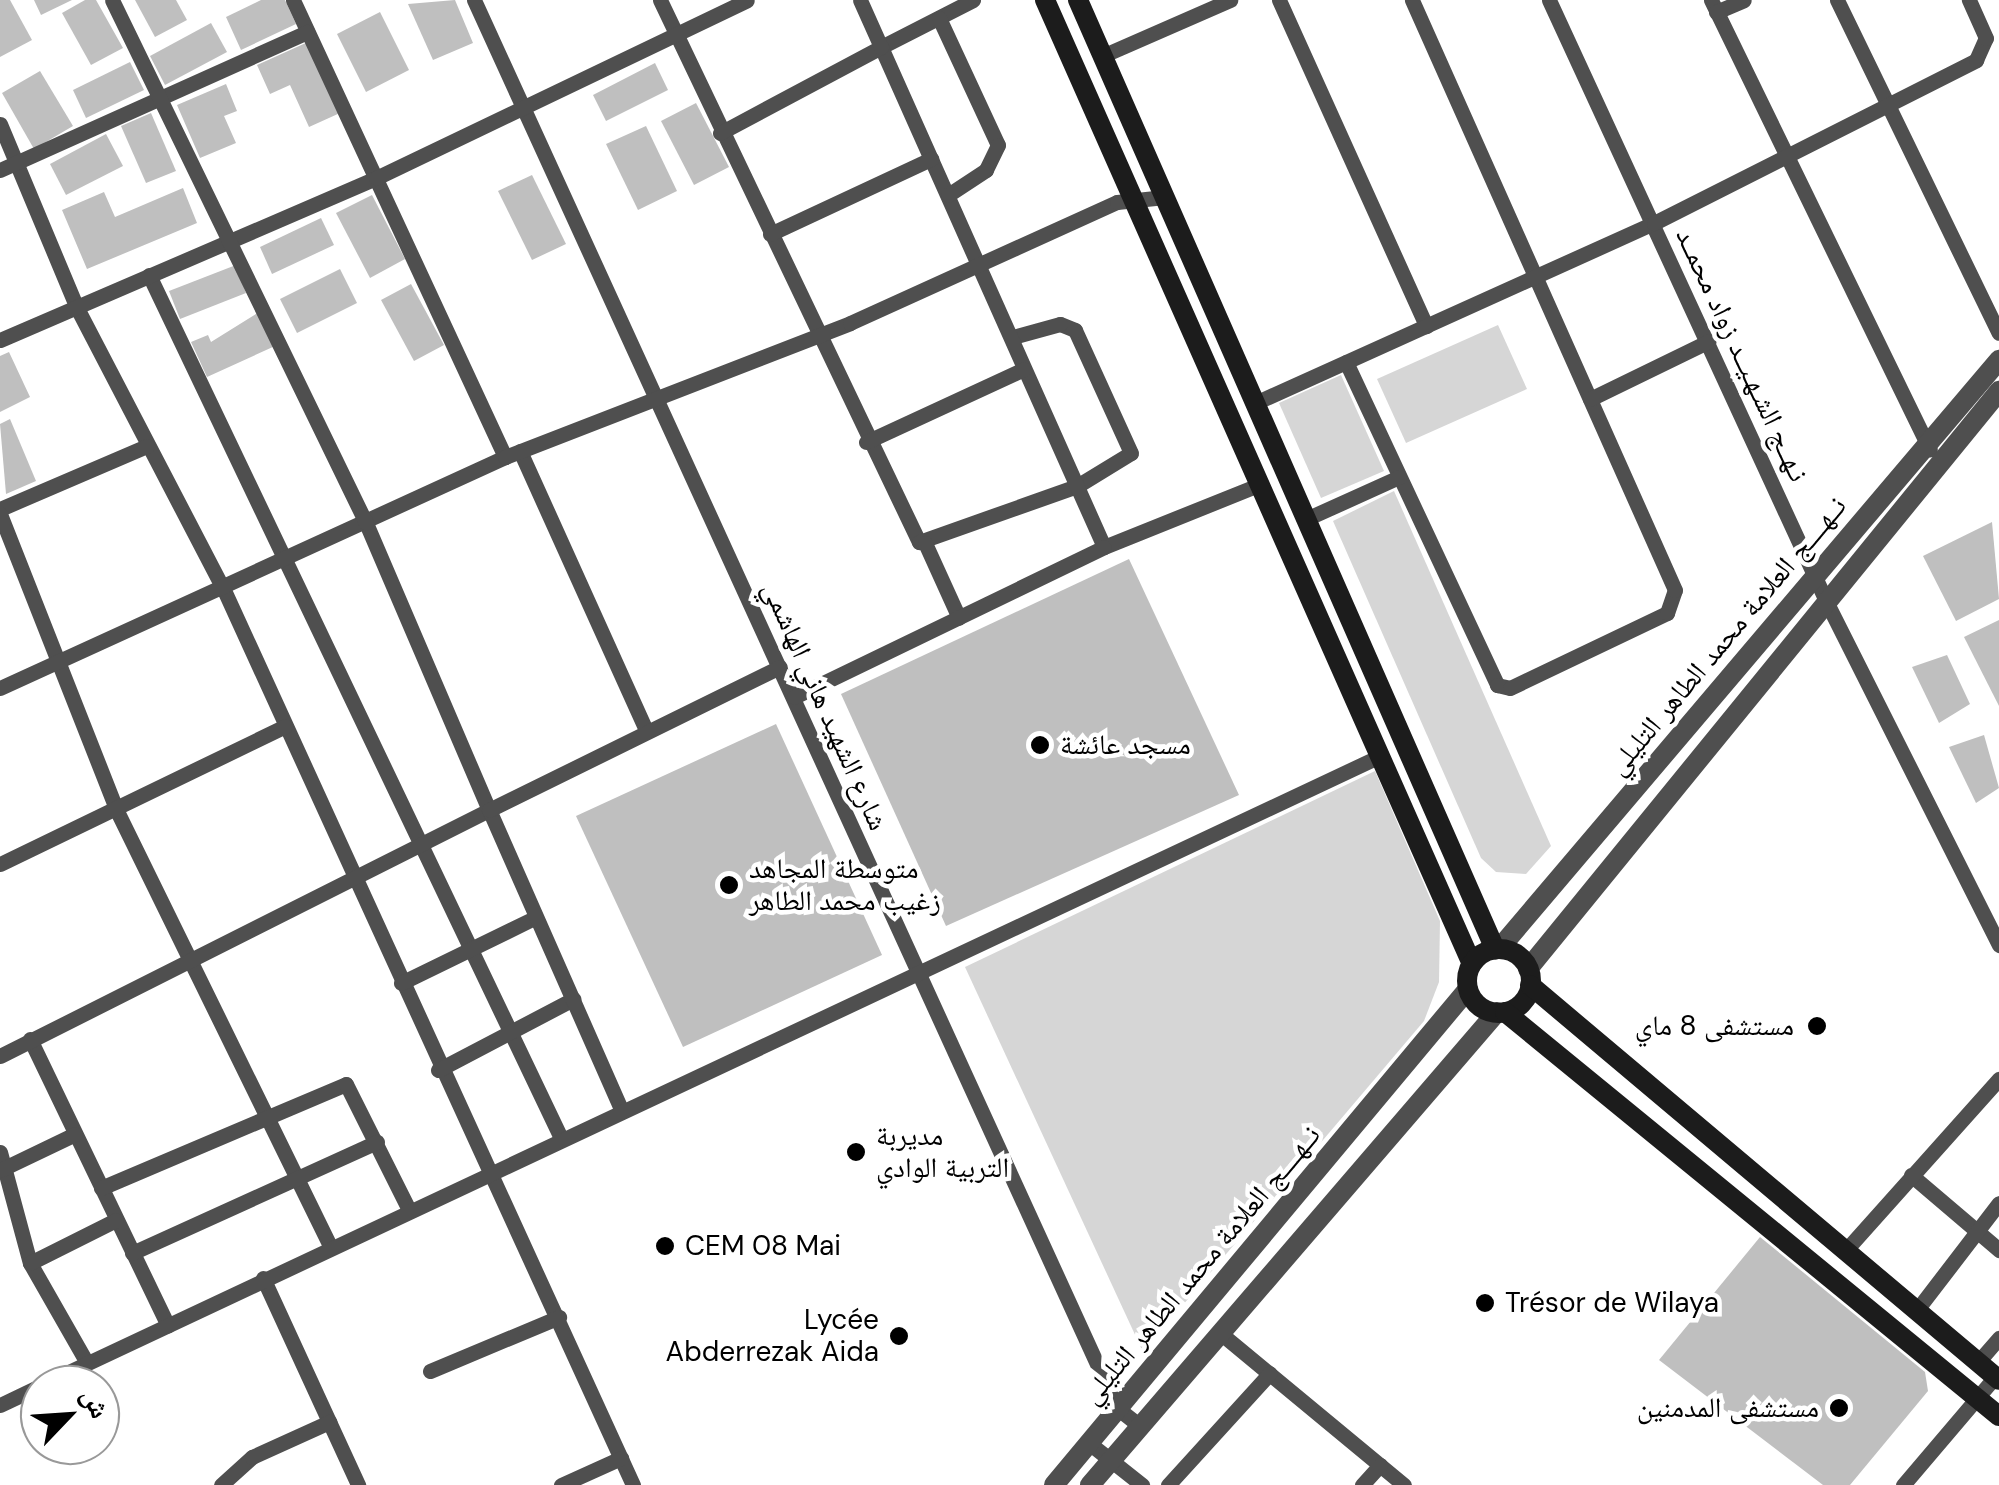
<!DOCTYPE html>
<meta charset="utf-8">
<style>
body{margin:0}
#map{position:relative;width:1999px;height:1485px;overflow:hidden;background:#fff;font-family:"DM Sans","Noto Naskh Arabic",sans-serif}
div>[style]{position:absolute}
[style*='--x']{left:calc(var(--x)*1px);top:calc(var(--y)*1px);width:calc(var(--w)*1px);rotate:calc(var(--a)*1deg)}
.green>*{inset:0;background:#d6d6d6}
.building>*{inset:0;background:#bfbfbf}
.minor>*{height:15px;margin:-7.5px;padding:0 7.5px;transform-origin:7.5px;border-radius:7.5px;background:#4f4f4f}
.tertiary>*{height:20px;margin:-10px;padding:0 10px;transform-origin:10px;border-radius:10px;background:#4f4f4f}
.secondary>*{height:20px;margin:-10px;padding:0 10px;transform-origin:10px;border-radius:10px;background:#1c1c1c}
.secondary>.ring{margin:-10px;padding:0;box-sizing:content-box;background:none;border:20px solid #1c1c1c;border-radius:50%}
.dots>*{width:28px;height:28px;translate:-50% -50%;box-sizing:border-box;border:5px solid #fff;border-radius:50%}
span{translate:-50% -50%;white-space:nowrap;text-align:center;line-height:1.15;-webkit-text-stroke:9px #fff;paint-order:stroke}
.street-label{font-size:28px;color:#000}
.poi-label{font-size:28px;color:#000}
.left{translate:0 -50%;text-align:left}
.right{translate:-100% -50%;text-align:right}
.north{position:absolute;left:20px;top:1365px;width:100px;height:100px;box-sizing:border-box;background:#fff;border:2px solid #999;border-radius:50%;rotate:65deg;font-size:28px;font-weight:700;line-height:40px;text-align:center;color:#000}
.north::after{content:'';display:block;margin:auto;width:35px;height:45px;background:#000;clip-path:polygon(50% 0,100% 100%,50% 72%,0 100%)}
</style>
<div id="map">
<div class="green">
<i style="clip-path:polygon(1498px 325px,1527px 389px,1406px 443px,1377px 379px)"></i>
<i style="clip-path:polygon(1341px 375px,1384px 471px,1321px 498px,1279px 403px)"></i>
<i style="clip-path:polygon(1394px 491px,1551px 846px,1526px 874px,1496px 872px,1481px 858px,1333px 521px)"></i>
<i style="clip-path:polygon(1375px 771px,1440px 921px,1439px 982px,1424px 1021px,1143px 1352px,965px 967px)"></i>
</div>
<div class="building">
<i style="clip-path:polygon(0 0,10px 0,32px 40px,0 57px)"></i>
<i style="clip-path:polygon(34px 0,72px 0,41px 15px)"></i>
<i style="clip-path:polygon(85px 0,96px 0,123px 48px,91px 65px,62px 13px)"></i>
<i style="clip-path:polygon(135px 0,176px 0,187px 20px,155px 37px)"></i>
<i style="clip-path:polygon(261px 0,285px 0,296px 24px,241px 50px,226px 17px)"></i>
<i style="clip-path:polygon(455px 0,473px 43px,433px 60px,408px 4px)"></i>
<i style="clip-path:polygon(380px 12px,409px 70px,366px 92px,337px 34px)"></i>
<i style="clip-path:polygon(211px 23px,227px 52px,165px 85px,150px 56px)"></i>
<i style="clip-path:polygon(308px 42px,340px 113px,309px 127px,290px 85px,270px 94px,257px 65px)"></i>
<i style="clip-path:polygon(130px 62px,144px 90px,86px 118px,73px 90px)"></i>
<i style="clip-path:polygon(655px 63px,668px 90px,606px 121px,593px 95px)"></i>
<i style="clip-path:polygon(40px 71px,73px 126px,34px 149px,2px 93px)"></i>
<i style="clip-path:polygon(226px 84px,237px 111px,224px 116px,236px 143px,200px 158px,177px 105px)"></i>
<i style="clip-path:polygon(696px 103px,729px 167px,694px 185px,661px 121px)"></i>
<i style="clip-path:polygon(151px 113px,176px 171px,146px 183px,121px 126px)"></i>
<i style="clip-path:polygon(646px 126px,677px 191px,638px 210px,606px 144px)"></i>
<i style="clip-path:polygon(106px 134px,123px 166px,66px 195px,50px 164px)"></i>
<i style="clip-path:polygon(532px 175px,566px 244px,532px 260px,498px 191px)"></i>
<i style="clip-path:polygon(183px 188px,197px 223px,87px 269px,62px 210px,104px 192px,115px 217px)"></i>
<i style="clip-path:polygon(372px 195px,405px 259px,370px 278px,336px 213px)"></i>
<i style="clip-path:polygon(321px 218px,334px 245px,272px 274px,260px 247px)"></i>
<i style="clip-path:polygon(236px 265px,246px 293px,180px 319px,169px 291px)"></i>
<i style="clip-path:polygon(340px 269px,357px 303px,297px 333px,280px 299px)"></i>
<i style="clip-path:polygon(411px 284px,444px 345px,414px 361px,381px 300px)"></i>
<i style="clip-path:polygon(259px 312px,275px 346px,207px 377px,191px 342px,208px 335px,211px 342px)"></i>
<i style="clip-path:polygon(9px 352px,30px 397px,0 412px,0 356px)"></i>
<i style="clip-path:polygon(10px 419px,36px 481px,6px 494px,0 424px)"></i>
<i style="clip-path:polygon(1992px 522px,1999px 599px,1956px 621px,1923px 556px)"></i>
<i style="clip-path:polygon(1129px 559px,1239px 795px,946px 926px,841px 694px)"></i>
<i style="clip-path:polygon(1999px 620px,1999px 706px,1964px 637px)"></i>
<i style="clip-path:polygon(1947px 655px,1970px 704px,1939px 723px,1912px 667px)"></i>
<i style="clip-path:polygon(776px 724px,882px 955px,683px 1047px,576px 816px)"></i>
<i style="clip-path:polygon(1984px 735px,1999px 788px,1976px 803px,1949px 747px)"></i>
<i style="clip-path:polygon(1760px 1237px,1925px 1372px,1928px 1391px,1850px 1485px,1823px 1485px,1659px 1360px)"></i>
</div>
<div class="minor">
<i style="--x:293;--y:0;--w:504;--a:65.11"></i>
<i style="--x:474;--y:0;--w:1548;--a:65.45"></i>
<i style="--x:1117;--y:1408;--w:28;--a:38"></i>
<i style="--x:660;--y:0;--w:601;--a:64.46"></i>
<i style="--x:919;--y:542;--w:168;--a:-19.5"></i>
<i style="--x:1077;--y:486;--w:63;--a:-31.4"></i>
<i style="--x:1131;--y:453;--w:135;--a:-114.5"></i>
<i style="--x:1075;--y:330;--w:16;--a:-158"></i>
<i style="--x:1060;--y:324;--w:49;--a:164.5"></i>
<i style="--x:973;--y:0;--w:103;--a:152.9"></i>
<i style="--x:881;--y:47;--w:547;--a:65.96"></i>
<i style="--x:1104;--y:547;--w:166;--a:-21.9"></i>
<i style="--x:1279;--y:0;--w:358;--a:65.7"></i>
<i style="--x:1549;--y:0;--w:664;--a:65.25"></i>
<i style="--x:1827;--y:603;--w:383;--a:63.3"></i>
<i style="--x:1711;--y:0;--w:500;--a:64.05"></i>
<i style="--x:1837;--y:0;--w:370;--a:64.1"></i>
<i style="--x:1716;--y:12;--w:30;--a:-23"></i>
<i style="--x:939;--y:18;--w:140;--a:65.1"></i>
<i style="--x:998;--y:145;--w:28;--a:116"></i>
<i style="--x:986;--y:170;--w:45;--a:146.7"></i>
<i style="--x:1102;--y:56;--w:140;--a:-23.6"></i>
<i style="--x:0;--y:124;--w:197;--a:67.3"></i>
<i style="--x:76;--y:306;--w:320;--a:62.5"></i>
<i style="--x:224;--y:590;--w:984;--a:65.44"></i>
<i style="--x:720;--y:133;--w:183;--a:-28.1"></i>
<i style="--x:881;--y:47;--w:51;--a:-114.1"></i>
<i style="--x:0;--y:170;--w:337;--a:-24.2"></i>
<i style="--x:770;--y:234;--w:178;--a:-25"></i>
<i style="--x:149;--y:275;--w:956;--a:64.48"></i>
<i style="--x:0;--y:340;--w:409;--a:-23.3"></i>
<i style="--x:376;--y:178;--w:411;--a:-25.6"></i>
<i style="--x:1346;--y:362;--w:357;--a:64.9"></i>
<i style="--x:1497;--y:685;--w:13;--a:13"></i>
<i style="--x:1510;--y:688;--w:174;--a:-25.5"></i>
<i style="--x:1667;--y:613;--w:24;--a:-71"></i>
<i style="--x:1675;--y:590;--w:646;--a:-114.03"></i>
<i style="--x:1590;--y:399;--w:132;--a:-26"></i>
<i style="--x:1255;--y:403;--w:438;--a:-24.3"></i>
<i style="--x:1654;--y:223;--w:361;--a:-26.8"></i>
<i style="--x:1976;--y:60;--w:24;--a:-66"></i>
<i style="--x:1986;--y:38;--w:42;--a:-114.1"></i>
<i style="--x:866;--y:442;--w:174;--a:-24.8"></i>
<i style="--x:520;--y:451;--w:308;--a:65.7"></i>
<i style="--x:0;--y:509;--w:160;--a:-23.2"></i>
<i style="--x:0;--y:514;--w:317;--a:68.5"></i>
<i style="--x:116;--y:809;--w:488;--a:63.9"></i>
<i style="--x:1306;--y:519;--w:102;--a:-24.3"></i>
<i style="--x:925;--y:543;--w:82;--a:65.6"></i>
<i style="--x:0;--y:688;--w:555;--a:-24.58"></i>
<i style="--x:505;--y:457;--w:370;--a:-21.2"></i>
<i style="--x:850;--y:323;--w:293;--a:-24.4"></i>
<i style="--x:1117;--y:202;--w:48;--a:-5.9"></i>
<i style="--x:794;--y:697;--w:344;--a:-25.8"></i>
<i style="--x:0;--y:864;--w:317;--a:-25.8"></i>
<i style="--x:401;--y:983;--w:144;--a:-26"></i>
<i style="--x:30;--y:1039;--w:318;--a:64.3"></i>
<i style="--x:0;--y:1056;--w:547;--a:-26.71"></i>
<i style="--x:489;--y:810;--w:312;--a:-113.2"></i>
<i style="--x:366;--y:523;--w:581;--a:-115.9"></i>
<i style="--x:438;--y:1070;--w:153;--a:-27.7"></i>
<i style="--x:621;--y:1109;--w:327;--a:-113.8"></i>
<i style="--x:489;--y:810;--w:324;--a:-26.2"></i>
<i style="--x:0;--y:1152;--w:115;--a:74.9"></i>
<i style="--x:30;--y:1263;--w:115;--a:60.3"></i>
<i style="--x:0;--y:1170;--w:83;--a:-25.6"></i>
<i style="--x:1911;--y:1175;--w:116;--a:40.4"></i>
<i style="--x:101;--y:1188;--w:266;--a:-23"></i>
<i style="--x:346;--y:1084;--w:141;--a:63.4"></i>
<i style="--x:1845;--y:1251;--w:231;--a:-48.2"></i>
<i style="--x:132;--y:1253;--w:269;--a:-24.4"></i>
<i style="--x:30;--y:1263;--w:96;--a:-26.6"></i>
<i style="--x:263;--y:1278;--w:228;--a:65.3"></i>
<i style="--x:1916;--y:1311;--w:136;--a:-52.5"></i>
<i style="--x:1219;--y:1332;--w:240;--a:39.6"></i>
<i style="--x:1978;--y:1362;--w:32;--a:-49"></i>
<i style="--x:430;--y:1371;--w:140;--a:-22.7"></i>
<i style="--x:41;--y:1385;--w:1477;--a:-25.16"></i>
<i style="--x:0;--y:1405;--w:44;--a:-25.4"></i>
<i style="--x:1089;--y:1443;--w:68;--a:38.4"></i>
<i style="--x:221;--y:1485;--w:42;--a:-42.1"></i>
<i style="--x:252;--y:1457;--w:85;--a:-24.4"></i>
<i style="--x:561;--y:1485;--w:66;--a:-24.2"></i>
<i style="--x:1168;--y:1485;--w:151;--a:-47.7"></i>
<i style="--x:1362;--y:1485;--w:27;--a:-48"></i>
<i style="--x:1903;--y:1485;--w:142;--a:-49.6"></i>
</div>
<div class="tertiary">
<i style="--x:1499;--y:949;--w:773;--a:-49.67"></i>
<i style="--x:1528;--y:969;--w:746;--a:-50.82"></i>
<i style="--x:1054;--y:1485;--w:646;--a:-50.15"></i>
<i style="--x:1090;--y:1485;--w:624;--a:-49.29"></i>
</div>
<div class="secondary">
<i style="--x:1045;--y:0;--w:1054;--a:66.11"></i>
<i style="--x:1078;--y:0;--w:1037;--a:66.28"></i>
<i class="ring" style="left:1467px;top:949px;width:44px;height:44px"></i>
<i style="--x:1530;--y:985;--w:613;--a:40.1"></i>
<i style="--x:1505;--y:1012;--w:638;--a:39.28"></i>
</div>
<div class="dots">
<i style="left:1040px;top:745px;background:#000"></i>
<i style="left:729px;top:885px;background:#000"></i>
<i style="left:1817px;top:1026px;background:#000"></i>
<i style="left:856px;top:1152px;background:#000"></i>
<i style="left:665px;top:1246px;background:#000"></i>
<i style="left:1485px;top:1303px;background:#000"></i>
<i style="left:899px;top:1336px;background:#000"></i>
<i style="left:1839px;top:1408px;background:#000"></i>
</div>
<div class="street-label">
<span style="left:1742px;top:355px;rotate:65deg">نـهــج الشـهـيــد زواد محمــد</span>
<span style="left:1727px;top:636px;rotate:-50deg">نــهــــج العلامة محمد الطاهر التليلي</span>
<span style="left:825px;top:706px;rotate:66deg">شارع الشهيد هاني الهاشمي</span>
<span style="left:1201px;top:1265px;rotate:-50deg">نــهــــج العلامة محمد الطاهر التليلي</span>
</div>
<div class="poi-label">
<span class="left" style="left:1060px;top:745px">مسجد عائشة</span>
<span class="left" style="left:749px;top:885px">متوسطة المجاهد<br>زغيب محمد الطاهر</span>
<span class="right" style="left:1794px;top:1026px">مستشفى 8 ماي</span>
<span class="left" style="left:876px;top:1152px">مديربة<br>التربية الوادي</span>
<span class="left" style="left:685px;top:1246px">CEM 08 Mai</span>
<span class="left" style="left:1505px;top:1303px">Trésor de Wilaya</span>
<span class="right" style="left:879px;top:1336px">Lycée<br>Abderrezak Aida</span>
<span class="right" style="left:1819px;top:1408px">مستشفى المدمنين</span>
</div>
<div class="north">ش</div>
</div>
